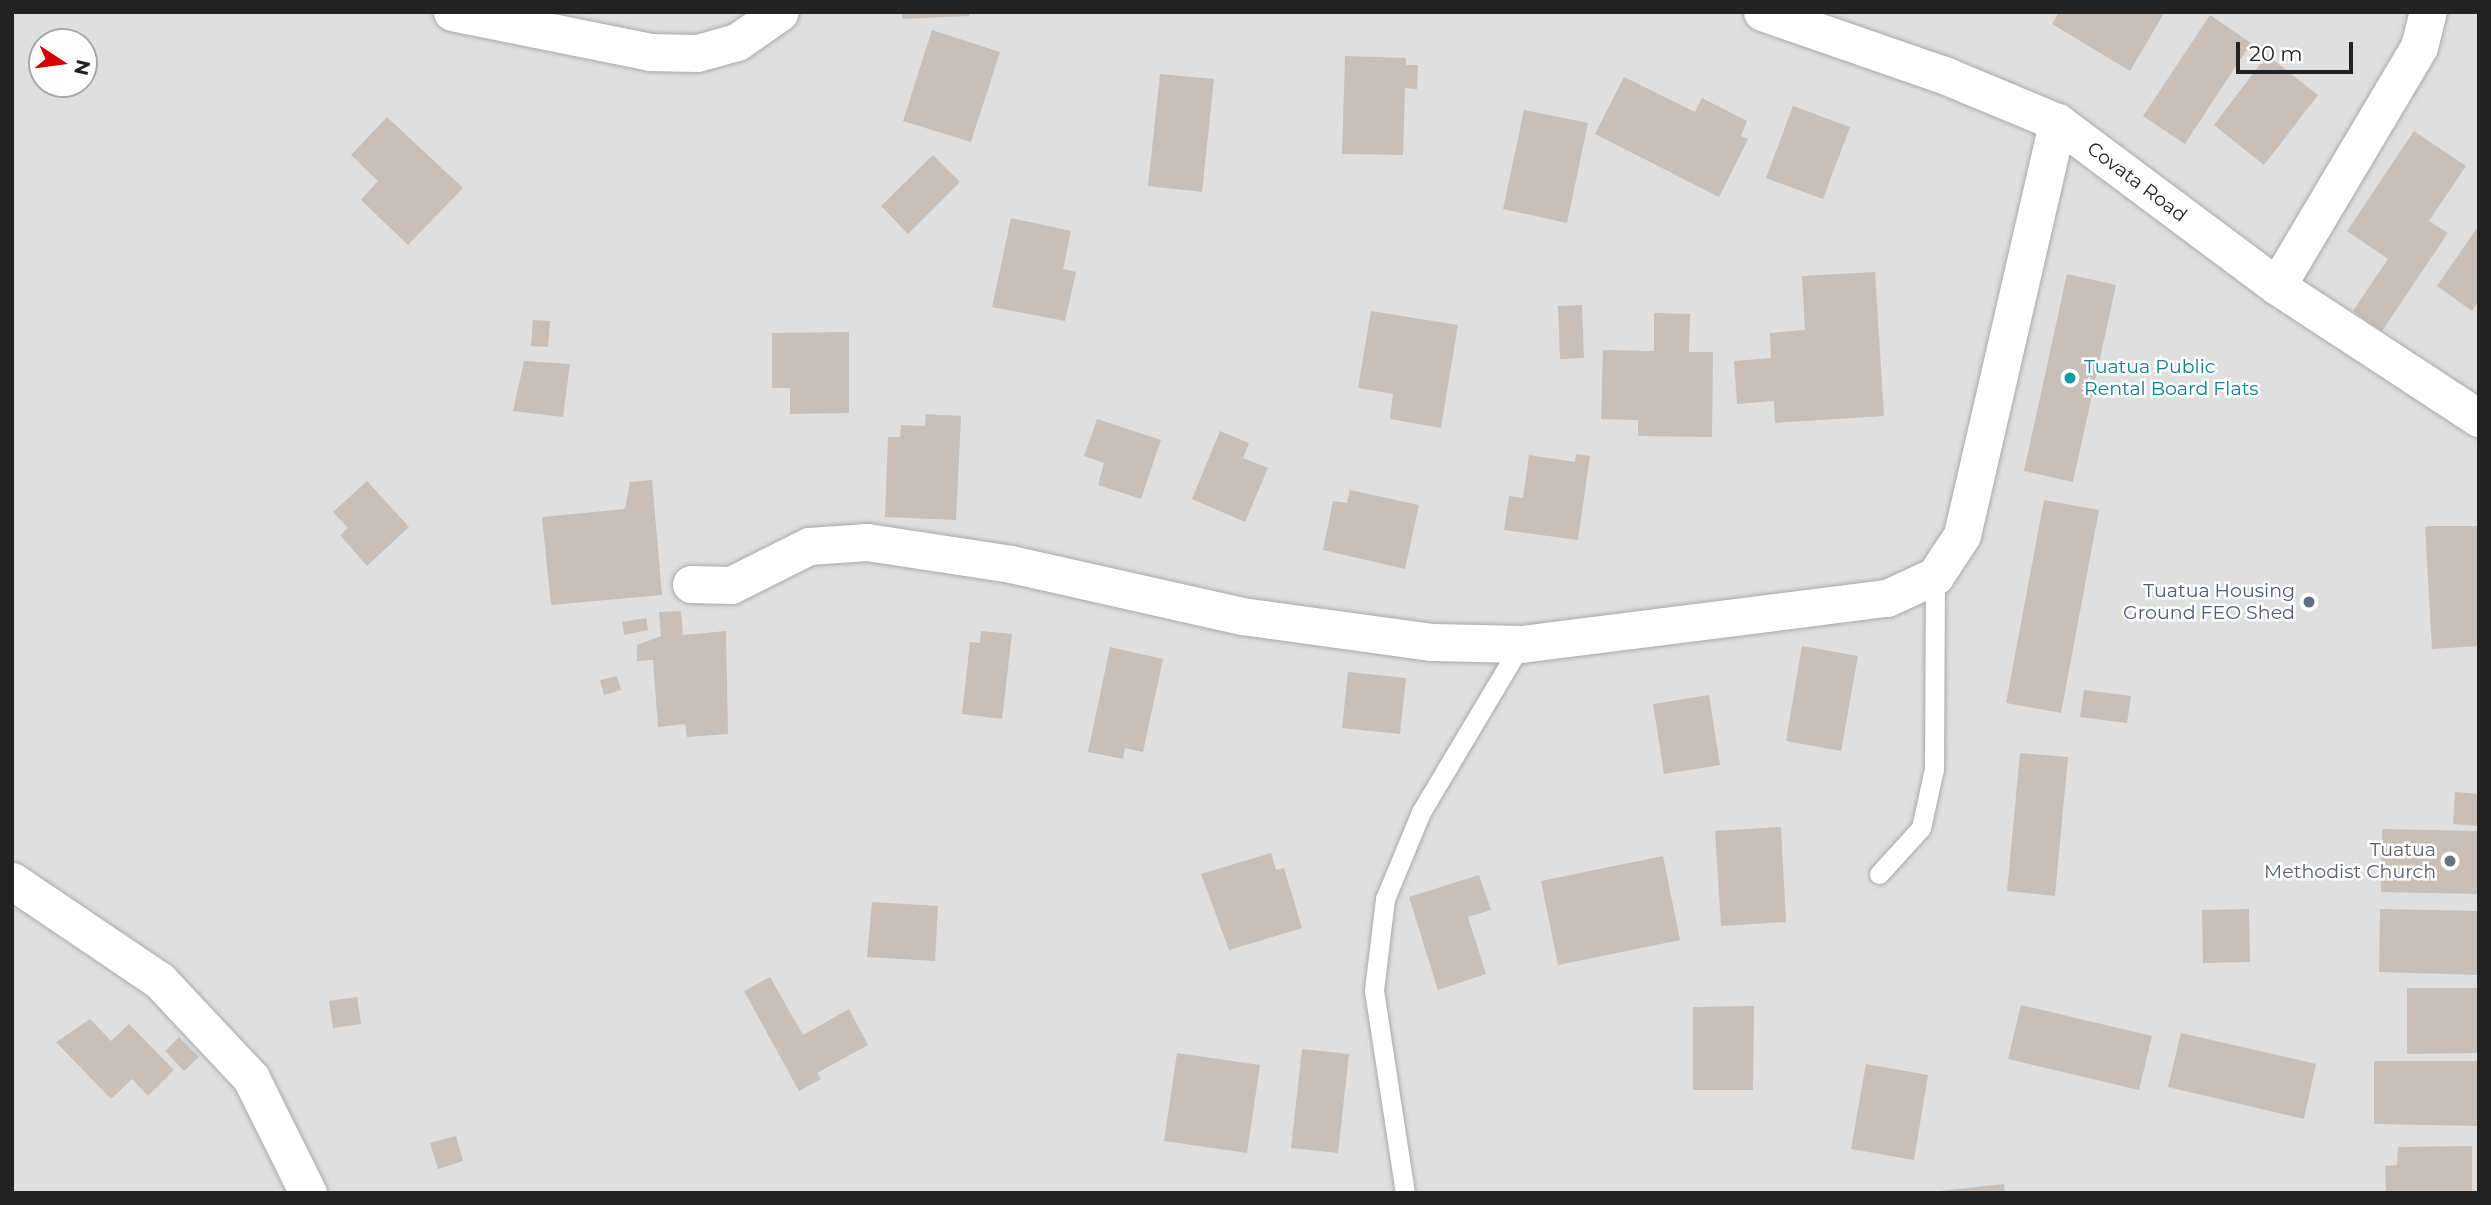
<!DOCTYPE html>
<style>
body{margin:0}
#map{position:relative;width:2491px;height:1205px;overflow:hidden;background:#f2efe9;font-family:Montserrat,sans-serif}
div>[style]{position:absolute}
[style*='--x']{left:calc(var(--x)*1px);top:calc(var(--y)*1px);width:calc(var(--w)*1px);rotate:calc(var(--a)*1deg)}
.residential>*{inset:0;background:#e0dfdf}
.building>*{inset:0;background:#c7bfb8}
.roads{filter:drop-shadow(0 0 2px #a9a9a9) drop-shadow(0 0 2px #a9a9a9)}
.lane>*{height:19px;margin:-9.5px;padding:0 9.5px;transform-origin:9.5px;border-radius:9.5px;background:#fff}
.street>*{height:37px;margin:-18.5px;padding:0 18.5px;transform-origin:18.5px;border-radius:18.5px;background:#fff}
.dots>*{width:19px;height:19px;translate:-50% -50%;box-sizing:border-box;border:4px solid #fff;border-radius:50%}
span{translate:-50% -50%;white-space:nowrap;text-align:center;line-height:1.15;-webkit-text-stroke:5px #fff;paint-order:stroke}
.street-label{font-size:19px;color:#222}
.culture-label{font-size:19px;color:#0d838f}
.left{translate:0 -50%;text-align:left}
.service-label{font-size:19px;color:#4e5e75}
.right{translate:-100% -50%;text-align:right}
.worship-label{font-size:19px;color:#5b616d}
.frame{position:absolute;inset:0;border:14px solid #222;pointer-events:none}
.north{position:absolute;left:28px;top:28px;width:70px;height:70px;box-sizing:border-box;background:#fff;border:2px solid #a7a7a7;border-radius:50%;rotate:103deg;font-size:19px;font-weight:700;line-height:28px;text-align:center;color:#222}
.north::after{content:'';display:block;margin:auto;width:24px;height:32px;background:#d40000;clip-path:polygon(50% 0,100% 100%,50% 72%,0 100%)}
.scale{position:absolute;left:2236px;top:42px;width:117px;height:32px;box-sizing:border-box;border:4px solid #222;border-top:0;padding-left:9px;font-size:21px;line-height:24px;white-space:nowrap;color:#222;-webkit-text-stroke:5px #fff;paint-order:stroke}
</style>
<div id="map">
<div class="residential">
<i style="clip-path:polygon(evenodd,12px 12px,2479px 12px,2479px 1193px,12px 1193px,12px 12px,42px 42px,84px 42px,84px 84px,42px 84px,42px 42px)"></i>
</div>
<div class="building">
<i style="clip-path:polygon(902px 12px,969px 12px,969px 16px,902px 19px)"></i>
<i style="clip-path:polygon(2059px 12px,2159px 12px,2163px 15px,2130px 71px,2052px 24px)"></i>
<i style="clip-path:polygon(2210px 15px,2251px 43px,2185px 144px,2143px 116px)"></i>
<i style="clip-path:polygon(932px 30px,1000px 52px,971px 142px,903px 121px)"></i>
<i style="clip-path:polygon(2267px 55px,2318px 95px,2264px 165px,2214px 125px)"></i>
<i style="clip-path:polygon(1345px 56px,1406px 58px,1406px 65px,1418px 65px,1417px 89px,1405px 88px,1403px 155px,1342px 154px)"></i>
<i style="clip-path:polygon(1160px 74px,1214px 79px,1202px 192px,1148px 186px)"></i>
<i style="clip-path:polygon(1624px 77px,1695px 112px,1702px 98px,1747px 121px,1741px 136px,1748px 139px,1719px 197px,1595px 134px)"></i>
<i style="clip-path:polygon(1793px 106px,1850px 127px,1823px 199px,1766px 178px)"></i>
<i style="clip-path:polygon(1524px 110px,1588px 123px,1567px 223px,1503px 209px)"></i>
<i style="clip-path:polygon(387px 117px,463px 188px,408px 245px,361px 200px,378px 181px,351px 155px)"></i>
<i style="clip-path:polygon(2414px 131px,2466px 166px,2429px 221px,2448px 233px,2382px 331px,2353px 311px,2388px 259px,2347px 231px)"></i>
<i style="clip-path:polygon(933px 155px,960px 182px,908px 234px,881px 206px)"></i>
<i style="clip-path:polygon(1011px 218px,1071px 231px,1063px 269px,1076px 272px,1065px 321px,992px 307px)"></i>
<i style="clip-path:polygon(2479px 225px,2479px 301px,2472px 311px,2437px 286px)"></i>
<i style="clip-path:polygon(1875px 272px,1884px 416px,1775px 423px,1774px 401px,1737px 404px,1734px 361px,1771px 358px,1770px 333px,1805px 330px,1802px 276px)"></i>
<i style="clip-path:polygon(2067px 274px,2116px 285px,2073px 482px,2024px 471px)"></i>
<i style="clip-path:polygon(1582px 305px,1584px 358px,1560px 359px,1558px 306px)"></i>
<i style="clip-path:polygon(1371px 311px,1458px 325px,1441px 428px,1390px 419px,1393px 394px,1358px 388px)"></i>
<i style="clip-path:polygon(1654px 313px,1690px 314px,1689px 352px,1713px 352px,1712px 437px,1638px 436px,1638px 420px,1601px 419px,1603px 350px,1654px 351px)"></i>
<i style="clip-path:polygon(533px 320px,550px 321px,548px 347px,531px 346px)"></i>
<i style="clip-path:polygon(849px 332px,849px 413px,790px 414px,790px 388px,772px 388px,772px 333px)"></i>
<i style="clip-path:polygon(524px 361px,570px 364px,563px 417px,513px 411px)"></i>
<i style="clip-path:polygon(926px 414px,961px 416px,956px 520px,885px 517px,888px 437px,900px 437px,901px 425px,925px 426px)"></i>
<i style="clip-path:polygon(1097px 419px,1161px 440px,1141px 499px,1098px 485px,1104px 463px,1084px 456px)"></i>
<i style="clip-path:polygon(1220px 431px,1249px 443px,1243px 458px,1268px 468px,1245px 522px,1192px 499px)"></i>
<i style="clip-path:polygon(1576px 454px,1590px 456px,1578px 540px,1504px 530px,1509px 496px,1523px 498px,1529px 455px,1575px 462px)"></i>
<i style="clip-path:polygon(652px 480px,662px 595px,551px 605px,542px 517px,625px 509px,630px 482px)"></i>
<i style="clip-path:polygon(367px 481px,409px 527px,367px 566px,340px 535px,348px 528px,333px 512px)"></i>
<i style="clip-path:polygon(1350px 490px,1419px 505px,1405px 569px,1323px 550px,1333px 501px,1347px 503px)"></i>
<i style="clip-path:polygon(2044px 500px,2099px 510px,2061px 713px,2006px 703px)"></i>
<i style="clip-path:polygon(2431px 526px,2479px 526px,2479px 646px,2432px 649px,2425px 527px)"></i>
<i style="clip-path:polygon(681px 611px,683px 635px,726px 631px,728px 734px,687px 737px,685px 724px,658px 727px,653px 660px,637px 661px,637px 645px,661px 636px,659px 612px)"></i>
<i style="clip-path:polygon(646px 618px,648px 630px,624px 635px,622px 622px)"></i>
<i style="clip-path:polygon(981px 631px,1012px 634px,1002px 719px,962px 714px,970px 642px,980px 643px)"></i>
<i style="clip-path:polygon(1802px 646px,1858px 656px,1841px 751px,1786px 741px)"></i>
<i style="clip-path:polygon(1110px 647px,1163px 659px,1143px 752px,1125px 748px,1123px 759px,1088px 752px)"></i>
<i style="clip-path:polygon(1348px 672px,1406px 678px,1400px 734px,1342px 728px)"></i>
<i style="clip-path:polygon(617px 676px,621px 690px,604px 695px,600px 680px)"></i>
<i style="clip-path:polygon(2084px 690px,2131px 696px,2127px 723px,2080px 717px)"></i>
<i style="clip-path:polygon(1709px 695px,1720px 765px,1664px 774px,1653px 704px)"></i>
<i style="clip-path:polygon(2020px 753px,2068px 757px,2055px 896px,2007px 891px)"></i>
<i style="clip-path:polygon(2455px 792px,2479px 794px,2479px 826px,2453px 824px)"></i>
<i style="clip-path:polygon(1781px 827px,1786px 922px,1721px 926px,1715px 831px)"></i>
<i style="clip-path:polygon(2382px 829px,2479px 831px,2479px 894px,2381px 892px)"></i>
<i style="clip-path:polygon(1271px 853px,1276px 870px,1284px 868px,1302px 928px,1229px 950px,1201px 874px)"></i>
<i style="clip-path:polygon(1663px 856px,1680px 940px,1558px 965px,1541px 881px)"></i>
<i style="clip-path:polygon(1479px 875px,1491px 910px,1468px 917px,1486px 974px,1438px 990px,1409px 897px)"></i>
<i style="clip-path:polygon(872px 902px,938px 906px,935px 961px,867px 957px)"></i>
<i style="clip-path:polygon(2249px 909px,2250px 962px,2203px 963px,2202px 910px)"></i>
<i style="clip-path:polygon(2380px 909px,2479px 911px,2479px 975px,2379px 972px)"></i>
<i style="clip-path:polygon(770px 977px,803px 1035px,849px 1009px,868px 1045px,817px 1073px,821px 1079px,799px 1091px,744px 991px)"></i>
<i style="clip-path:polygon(2407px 988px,2479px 988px,2479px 1053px,2407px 1054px)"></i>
<i style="clip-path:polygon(357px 997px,361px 1024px,333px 1028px,329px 1001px)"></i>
<i style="clip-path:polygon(2021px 1005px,2152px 1036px,2139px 1090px,2008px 1059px)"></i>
<i style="clip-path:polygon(1754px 1006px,1753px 1090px,1693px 1090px,1693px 1007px)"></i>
<i style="clip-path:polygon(90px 1019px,111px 1041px,129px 1024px,174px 1070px,148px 1096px,132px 1079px,111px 1099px,56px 1042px)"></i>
<i style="clip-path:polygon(2181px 1033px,2316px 1064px,2304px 1119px,2168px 1087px)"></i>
<i style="clip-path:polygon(179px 1037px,199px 1057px,184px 1071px,165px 1051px)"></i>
<i style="clip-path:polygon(1302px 1049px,1349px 1054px,1338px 1153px,1291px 1148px)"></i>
<i style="clip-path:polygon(1177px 1053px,1260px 1065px,1247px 1153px,1164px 1141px)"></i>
<i style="clip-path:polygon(2374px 1061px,2479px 1061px,2479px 1126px,2374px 1124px)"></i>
<i style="clip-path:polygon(1866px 1064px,1928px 1075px,1914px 1160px,1851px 1149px)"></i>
<i style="clip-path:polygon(456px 1136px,463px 1161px,438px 1169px,430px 1143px)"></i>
<i style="clip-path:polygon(2472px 1146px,2472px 1193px,2386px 1193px,2385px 1166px,2397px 1165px,2398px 1147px)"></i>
<i style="clip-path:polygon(2004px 1184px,2005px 1193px,1939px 1193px,1939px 1191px)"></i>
</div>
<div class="roads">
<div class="lane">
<i style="--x:1879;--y:874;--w:62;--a:-47.6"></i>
<i style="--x:1921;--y:828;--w:60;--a:-77.6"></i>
<i style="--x:1934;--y:769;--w:193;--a:-89.7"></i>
<i style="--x:1405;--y:1193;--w:205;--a:-98.7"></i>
<i style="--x:1374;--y:990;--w:92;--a:-83.1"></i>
<i style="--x:1385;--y:899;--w:94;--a:-67.5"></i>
<i style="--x:1421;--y:812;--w:196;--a:-59.2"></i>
</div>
<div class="street">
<i style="--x:452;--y:12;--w:202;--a:11.4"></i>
<i style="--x:650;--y:52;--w:47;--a:1.2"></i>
<i style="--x:697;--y:53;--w:41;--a:-15.4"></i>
<i style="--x:737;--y:42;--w:52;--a:-34.9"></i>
<i style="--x:1762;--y:12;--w:193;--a:19.1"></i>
<i style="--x:1944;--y:75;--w:122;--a:22.6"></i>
<i style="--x:2057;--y:122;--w:274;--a:36.7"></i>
<i style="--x:2277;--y:286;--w:241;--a:33.2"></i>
<i style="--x:2277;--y:286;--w:278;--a:-59.3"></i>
<i style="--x:2419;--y:47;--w:36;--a:-76"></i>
<i style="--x:691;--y:584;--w:40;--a:1.4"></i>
<i style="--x:731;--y:585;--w:87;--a:-26.6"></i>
<i style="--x:809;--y:546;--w:58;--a:-3.9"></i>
<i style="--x:867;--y:542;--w:146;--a:8.7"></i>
<i style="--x:1011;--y:564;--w:237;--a:12.7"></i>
<i style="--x:1242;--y:616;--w:192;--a:7.8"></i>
<i style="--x:1432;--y:642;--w:89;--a:1.3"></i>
<i style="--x:1521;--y:644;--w:369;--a:-7.2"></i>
<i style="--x:1887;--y:598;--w:53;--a:-24.6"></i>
<i style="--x:1935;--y:576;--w:49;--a:-56.6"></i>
<i style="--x:1962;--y:535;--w:424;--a:-77"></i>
<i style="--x:12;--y:881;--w:177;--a:34"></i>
<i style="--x:159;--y:980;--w:134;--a:46.8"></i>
<i style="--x:251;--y:1078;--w:128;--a:63.6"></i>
</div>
</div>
<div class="dots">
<i style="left:2070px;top:378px;background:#0f9aa8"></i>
<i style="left:2309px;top:602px;background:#5c6f8a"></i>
<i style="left:2450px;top:861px;background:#6b7280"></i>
</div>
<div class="street-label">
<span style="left:2137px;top:182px;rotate:37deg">Covata Road</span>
</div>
<div class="culture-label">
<span class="left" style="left:2084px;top:378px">Tuatua Public<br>Rental Board Flats</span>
</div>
<div class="service-label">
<span class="right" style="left:2295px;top:602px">Tuatua Housing<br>Ground FEO Shed</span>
</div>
<div class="worship-label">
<span class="right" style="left:2436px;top:861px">Tuatua<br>Methodist Church</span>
</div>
<div class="frame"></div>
<div class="north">N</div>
<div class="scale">20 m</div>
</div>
